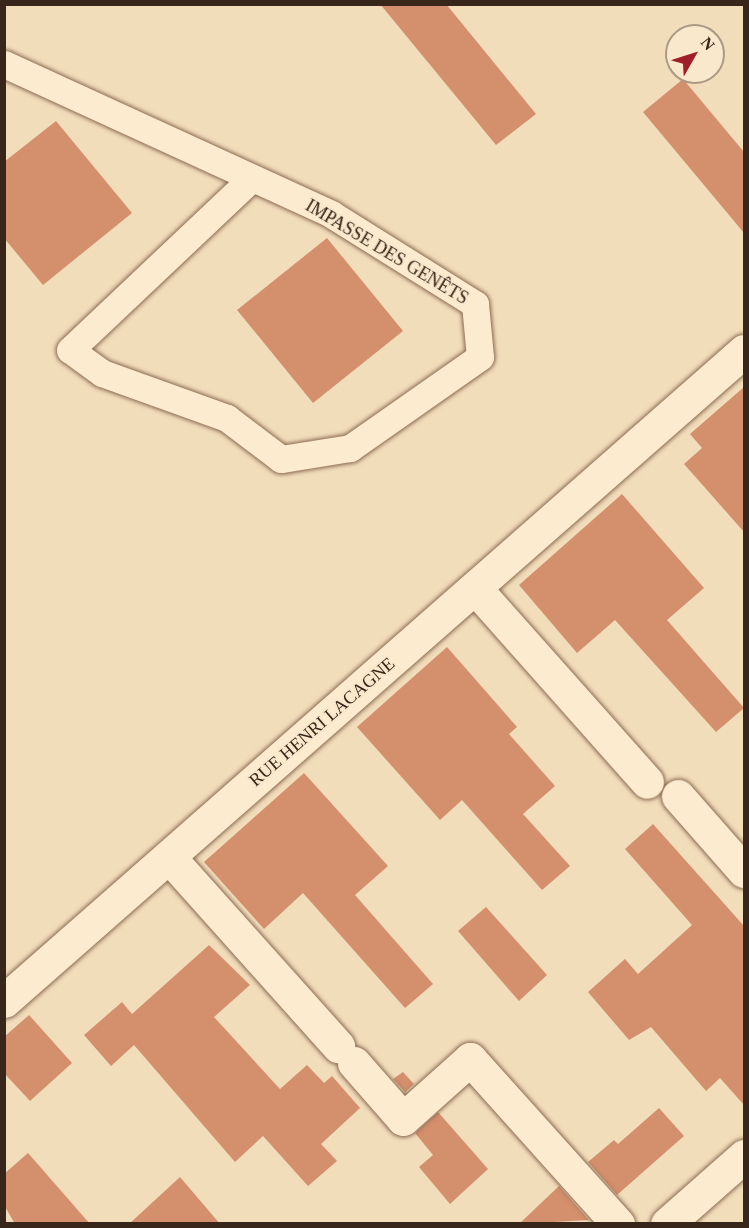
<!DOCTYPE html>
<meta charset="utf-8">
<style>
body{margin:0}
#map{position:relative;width:749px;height:1228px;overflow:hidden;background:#f2ddbb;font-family:"Times New Roman",serif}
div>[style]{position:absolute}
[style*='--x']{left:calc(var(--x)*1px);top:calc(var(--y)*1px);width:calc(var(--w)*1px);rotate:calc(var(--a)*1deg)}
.building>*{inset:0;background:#d48f6d}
.roads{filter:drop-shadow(0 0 2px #8b6c53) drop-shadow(0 0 2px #8b6c53)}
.lane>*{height:27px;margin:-13.5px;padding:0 13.5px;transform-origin:13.5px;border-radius:13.5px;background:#fcebcf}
.street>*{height:33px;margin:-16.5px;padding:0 16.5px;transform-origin:16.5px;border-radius:16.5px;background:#fcebcf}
.secondary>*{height:33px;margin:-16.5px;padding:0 16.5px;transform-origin:16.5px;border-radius:16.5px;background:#fcebcf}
span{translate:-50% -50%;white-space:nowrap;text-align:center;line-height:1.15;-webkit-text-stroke:4.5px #f9e8cb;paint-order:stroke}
.street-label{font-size:18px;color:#38261a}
.frame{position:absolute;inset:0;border:6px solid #38261a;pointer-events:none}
.north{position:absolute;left:665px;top:24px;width:60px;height:60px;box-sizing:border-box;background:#f9e8cb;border:2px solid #ac9a84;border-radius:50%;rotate:51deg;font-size:16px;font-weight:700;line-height:24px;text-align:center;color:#38261a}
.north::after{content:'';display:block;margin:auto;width:21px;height:27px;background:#a01d29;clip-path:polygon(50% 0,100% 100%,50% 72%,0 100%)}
</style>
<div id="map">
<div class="building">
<i style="clip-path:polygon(380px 4px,446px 4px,536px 114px,496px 145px)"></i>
<i style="clip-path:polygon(683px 79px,744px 152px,744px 233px,643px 112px)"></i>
<i style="clip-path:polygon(56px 121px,132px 213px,43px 285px,4px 238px,4px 162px)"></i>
<i style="clip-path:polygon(327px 238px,403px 331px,313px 403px,237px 310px)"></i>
<i style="clip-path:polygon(744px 387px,744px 532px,684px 464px,702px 448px,690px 434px)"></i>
<i style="clip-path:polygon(622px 494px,704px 588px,667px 620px,744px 708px,716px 732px,615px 620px,577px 653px,519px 585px)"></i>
<i style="clip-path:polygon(447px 647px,517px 727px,509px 734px,555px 786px,523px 814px,570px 866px,542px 890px,462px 800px,440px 820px,357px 727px)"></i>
<i style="clip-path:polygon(304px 773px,388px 866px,355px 895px,433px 984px,405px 1008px,303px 893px,264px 929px,204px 862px)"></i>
<i style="clip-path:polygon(653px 824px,744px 926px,744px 1105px,720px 1078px,706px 1091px,651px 1027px,629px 1040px,588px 992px,625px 959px,638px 974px,692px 925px,625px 849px)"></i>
<i style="clip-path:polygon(486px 907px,547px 975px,519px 1001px,458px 931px)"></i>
<i style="clip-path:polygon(209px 945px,250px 985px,214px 1017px,280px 1089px,307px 1065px,324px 1083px,332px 1076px,360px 1108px,321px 1144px,337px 1161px,308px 1186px,263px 1136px,235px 1162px,134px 1045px,111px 1066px,84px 1035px,122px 1002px,132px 1014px)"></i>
<i style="clip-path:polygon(29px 1015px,72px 1063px,30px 1101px,4px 1073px,4px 1037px)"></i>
<i style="clip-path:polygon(403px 1072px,414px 1084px,405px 1092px,393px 1079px)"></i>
<i style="clip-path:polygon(659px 1108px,684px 1136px,617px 1195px,588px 1162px,614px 1140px,618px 1144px)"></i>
<i style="clip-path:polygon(438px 1112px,488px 1169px,450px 1204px,419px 1167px,433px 1155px,415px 1133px)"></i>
<i style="clip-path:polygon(28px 1153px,90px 1224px,15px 1224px,4px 1205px,4px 1174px)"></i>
<i style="clip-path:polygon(180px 1177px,220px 1224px,129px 1224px)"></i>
<i style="clip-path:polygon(559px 1186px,589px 1220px,519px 1224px)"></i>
</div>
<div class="roads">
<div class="lane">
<i style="--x:4;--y:64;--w:360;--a:24.6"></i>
<i style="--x:331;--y:214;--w:170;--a:32"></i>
<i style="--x:475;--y:304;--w:53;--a:84.6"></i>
<i style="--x:480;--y:357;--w:159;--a:145"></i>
<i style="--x:350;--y:448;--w:70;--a:170.9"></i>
<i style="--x:281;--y:459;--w:68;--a:-142.8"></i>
<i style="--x:227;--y:418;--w:133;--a:-160.2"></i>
<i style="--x:102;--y:373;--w:39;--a:-144"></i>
<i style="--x:70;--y:350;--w:250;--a:-43.4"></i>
</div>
<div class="street">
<i style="--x:475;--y:588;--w:259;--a:48.4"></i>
<i style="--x:678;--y:796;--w:100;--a:48.7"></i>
<i style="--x:169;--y:857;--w:254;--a:48.2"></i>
<i style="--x:4;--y:1001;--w:985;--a:-41.3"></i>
<i style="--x:354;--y:1063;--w:74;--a:48.8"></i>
<i style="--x:403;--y:1119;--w:90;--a:-41.8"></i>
<i style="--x:470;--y:1059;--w:222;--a:48.1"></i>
</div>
<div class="secondary">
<i style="--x:667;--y:1224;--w:103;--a:-41.4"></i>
</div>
</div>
<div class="street-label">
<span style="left:387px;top:252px;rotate:31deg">IMPASSE DES GENÊTS</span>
<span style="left:322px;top:722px;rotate:-41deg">RUE HENRI LACAGNE</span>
</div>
<div class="frame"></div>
<div class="north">N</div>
</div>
